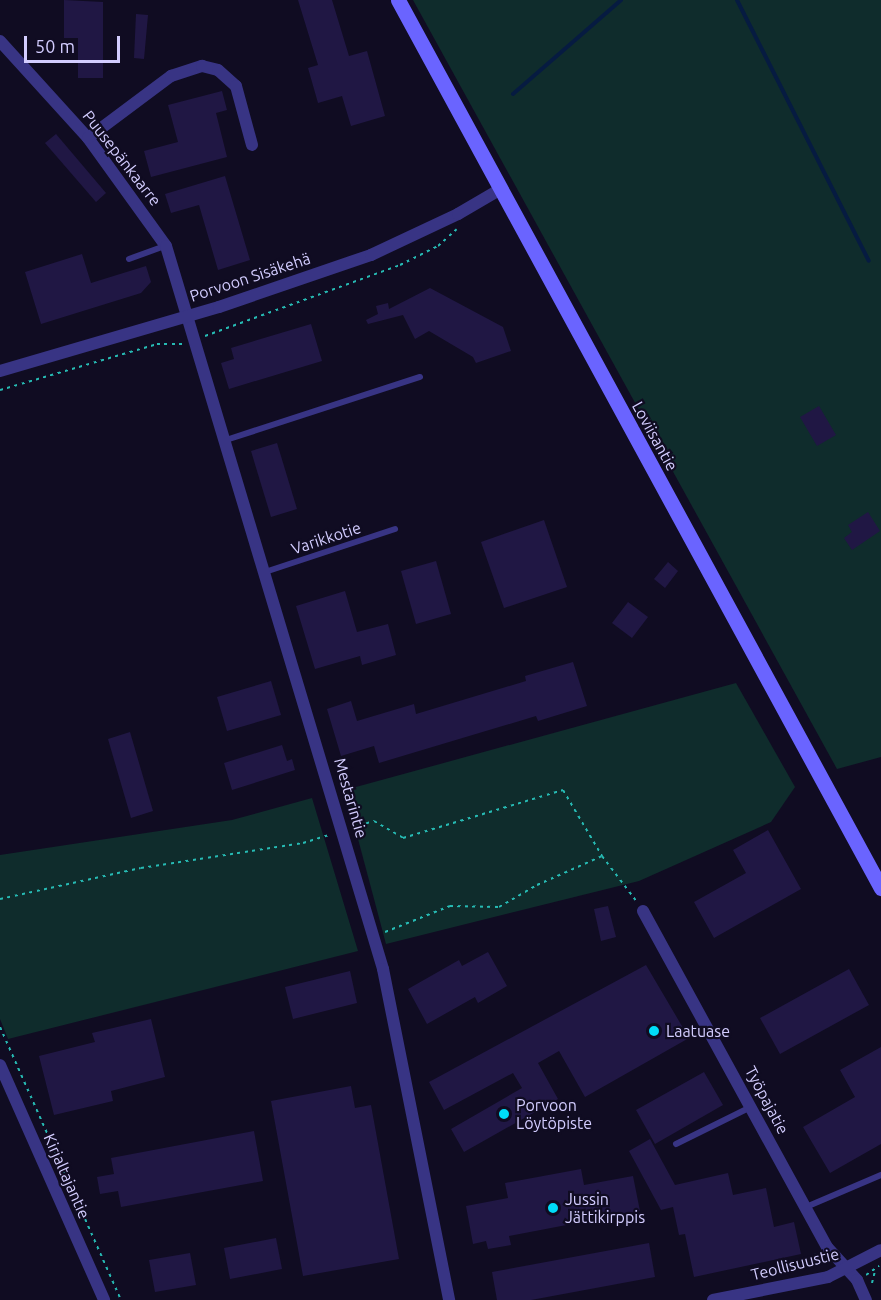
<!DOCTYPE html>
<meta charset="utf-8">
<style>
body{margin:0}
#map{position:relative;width:881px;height:1300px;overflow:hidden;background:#100c22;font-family:Ubuntu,sans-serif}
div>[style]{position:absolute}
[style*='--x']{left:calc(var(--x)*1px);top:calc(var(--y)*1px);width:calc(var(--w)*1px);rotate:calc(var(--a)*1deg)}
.green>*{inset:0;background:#0f2c2c}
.stream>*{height:4px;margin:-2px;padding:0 2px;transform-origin:2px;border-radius:2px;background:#061b41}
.building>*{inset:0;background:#201744}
.path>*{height:2px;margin-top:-1px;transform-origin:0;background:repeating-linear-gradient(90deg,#26bab3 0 3px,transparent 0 7.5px)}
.lane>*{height:6px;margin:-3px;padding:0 3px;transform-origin:3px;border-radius:3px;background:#383484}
.street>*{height:12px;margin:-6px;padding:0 6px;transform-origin:6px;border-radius:6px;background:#383484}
.secondary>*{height:15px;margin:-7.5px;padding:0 7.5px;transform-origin:7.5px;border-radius:7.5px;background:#6a64ff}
.dots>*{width:16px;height:16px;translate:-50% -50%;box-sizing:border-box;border:3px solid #100c22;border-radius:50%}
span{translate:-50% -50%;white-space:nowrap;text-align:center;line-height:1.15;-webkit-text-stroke:4.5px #100c22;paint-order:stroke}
.street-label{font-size:16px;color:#d3cdff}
.poi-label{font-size:16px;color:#d3cdff}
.left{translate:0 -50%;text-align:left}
.scale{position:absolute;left:24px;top:36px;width:96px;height:27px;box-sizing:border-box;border:3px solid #d3cdff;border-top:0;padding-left:8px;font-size:18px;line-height:21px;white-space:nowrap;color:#d3cdff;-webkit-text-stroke:4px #100c22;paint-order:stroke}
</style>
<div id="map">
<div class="green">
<i style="clip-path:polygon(413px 0,881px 0,881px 757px,837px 769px)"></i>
<i style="clip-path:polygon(736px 683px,795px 787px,771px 822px,639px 881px,386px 944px,345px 790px)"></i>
<i style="clip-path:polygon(312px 798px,358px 951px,8px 1039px,0 1019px,0 855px,232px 820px)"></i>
</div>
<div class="stream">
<i style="--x:737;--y:0;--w:292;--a:63.2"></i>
<i style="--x:513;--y:94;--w:143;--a:-41"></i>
</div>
<div class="building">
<i style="clip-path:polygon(64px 0,103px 2px,103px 78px,78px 78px,78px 38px,64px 38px)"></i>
<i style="clip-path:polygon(298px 0,332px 0,349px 56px,367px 51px,385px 116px,351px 126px,342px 96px,318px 103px,308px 68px,318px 65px)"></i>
<i style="clip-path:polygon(136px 14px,148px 15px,144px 59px,134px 58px)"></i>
<i style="clip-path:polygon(222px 91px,227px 110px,216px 113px,227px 157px,151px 177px,144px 151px,178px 142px,168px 105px)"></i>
<i style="clip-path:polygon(56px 134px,106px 193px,96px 202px,45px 143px)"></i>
<i style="clip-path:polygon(225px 176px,250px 260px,218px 270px,199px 205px,171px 213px,165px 194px)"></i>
<i style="clip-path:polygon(82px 254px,91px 283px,146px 266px,151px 282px,141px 293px,41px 324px,25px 272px)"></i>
<i style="clip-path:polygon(430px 288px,503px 327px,511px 351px,476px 363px,473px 357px,429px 331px,415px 339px,403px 315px,368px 324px,366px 320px,378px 314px,376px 306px,388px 303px,389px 309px)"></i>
<i style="clip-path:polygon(311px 324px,322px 361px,229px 389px,221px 363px,234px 359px,231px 348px)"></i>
<i style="clip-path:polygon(819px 406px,836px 435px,817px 446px,800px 417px)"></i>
<i style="clip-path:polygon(277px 443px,297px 509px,271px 517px,251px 451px)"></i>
<i style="clip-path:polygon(868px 512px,880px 531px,852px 550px,844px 538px,852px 532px,848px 525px)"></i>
<i style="clip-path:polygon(544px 520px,567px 587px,504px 608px,481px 542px)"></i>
<i style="clip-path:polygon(436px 561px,451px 614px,416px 624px,401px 571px)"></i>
<i style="clip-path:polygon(668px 562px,678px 571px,665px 588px,654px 579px)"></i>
<i style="clip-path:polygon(345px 591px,357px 632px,388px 624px,396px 655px,362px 665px,360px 656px,315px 669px,296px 606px)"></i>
<i style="clip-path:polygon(628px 602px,648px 617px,632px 638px,612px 623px)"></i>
<i style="clip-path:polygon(573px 662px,587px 706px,538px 721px,536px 716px,379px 763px,374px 746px,341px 756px,327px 709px,351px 701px,357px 721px,414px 704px,416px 714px,526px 681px,525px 676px)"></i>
<i style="clip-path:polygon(271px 681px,281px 715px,227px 731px,217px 697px)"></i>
<i style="clip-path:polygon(130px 732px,153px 811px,131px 818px,108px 739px)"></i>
<i style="clip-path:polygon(282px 745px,287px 761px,292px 759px,295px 770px,232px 790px,224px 763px)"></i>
<i style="clip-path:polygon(768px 830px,801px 889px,714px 938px,694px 902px,746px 873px,733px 850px)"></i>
<i style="clip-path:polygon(608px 906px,616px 937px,601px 941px,594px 909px)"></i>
<i style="clip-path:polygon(488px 952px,507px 986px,478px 1003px,475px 997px,427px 1024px,408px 989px,459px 960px,462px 966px)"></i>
<i style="clip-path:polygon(646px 965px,689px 1038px,585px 1097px,559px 1051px,538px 1063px,558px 1099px,464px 1152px,451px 1129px,522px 1088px,513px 1073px,444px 1110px,429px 1082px)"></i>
<i style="clip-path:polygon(849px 969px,869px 1005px,780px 1054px,760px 1018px)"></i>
<i style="clip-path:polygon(350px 971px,357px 1003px,293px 1019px,285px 987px)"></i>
<i style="clip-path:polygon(151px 1019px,165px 1077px,111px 1091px,113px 1101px,54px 1115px,39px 1056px,95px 1042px,92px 1033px)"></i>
<i style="clip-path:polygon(881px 1047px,881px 1144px,830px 1173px,803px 1127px,855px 1097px,840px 1070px)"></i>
<i style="clip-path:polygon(704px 1072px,723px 1105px,655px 1144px,636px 1110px)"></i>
<i style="clip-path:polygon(351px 1086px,355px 1108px,371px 1105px,399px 1259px,303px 1276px,271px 1101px)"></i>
<i style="clip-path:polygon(254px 1131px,263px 1181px,121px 1207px,118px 1191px,100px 1194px,97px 1177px,114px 1174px,111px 1158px)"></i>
<i style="clip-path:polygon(650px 1139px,675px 1185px,728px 1173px,733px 1195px,766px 1188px,774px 1227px,794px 1222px,801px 1254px,694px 1277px,685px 1234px,679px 1235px,673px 1207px,661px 1210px,629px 1151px)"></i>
<i style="clip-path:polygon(581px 1169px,584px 1185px,633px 1176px,640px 1211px,509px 1236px,511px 1245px,488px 1249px,486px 1241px,473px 1244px,466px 1206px,508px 1198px,505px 1183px)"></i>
<i style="clip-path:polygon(276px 1238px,282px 1269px,230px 1279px,224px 1248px)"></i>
<i style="clip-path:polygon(649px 1243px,655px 1277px,531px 1300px,497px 1300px,492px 1272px)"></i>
<i style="clip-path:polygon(190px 1253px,196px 1285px,155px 1292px,149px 1260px)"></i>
</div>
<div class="path">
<i style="--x:205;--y:336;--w:208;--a:-20"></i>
<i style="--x:400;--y:265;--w:42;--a:-26.6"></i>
<i style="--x:438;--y:246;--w:25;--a:-42"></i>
<i style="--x:0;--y:390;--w:164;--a:-16.3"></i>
<i style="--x:157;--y:344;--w:26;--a:0"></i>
<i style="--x:352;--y:828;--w:23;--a:-18"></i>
<i style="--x:374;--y:821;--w:34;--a:30"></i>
<i style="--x:403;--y:838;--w:167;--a:-16.7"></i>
<i style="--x:563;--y:790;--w:77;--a:59.4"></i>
<i style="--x:602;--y:856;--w:58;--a:52.7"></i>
<i style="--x:0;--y:899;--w:144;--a:-12.4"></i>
<i style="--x:141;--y:868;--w:164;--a:-8.8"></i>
<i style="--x:303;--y:843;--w:28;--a:-17"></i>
<i style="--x:385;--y:932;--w:70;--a:-21.8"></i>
<i style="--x:450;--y:906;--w:49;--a:1.2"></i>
<i style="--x:499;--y:907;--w:44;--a:-30.1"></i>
<i style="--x:537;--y:885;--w:71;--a:-24"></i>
<i style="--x:0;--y:1027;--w:299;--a:66.1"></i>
<i style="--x:810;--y:1268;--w:15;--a:-67"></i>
<i style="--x:866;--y:1275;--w:16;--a:-35"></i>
<i style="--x:872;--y:1283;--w:12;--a:-76"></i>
</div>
<div class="lane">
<i style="--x:129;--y:259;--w:38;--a:-20"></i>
<i style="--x:226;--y:440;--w:204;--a:-18"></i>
<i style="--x:265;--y:572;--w:137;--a:-18.3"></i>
<i style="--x:676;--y:1144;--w:84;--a:-26.3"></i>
<i style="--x:806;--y:1207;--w:82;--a:-23.1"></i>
</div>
<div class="street">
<i style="--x:0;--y:41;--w:131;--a:47.8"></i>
<i style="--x:88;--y:138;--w:133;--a:54.2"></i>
<i style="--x:166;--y:246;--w:755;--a:73.29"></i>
<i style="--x:383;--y:969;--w:338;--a:78.7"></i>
<i style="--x:88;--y:138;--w:104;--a:-36.8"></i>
<i style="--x:171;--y:76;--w:33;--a:-18"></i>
<i style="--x:202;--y:66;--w:16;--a:14"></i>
<i style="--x:218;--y:70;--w:24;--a:42"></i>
<i style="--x:236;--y:86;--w:61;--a:74.8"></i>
<i style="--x:0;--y:371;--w:228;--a:-16.3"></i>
<i style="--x:219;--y:307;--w:161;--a:-18.9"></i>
<i style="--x:371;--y:255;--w:96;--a:-25.2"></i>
<i style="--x:458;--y:214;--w:48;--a:-30.3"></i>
<i style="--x:643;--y:911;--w:383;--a:61.3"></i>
<i style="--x:827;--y:1247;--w:45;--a:47.7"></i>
<i style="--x:857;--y:1280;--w:22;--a:66"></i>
<i style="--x:0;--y:1065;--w:257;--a:66.1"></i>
<i style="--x:713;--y:1300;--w:117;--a:-11.3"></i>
<i style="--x:828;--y:1277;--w:59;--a:-27"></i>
</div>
<div class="secondary">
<i style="--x:398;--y:0;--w:1011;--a:61.46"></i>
</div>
<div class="dots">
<i style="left:654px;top:1031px;background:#00dcf8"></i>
<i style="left:504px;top:1114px;background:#00dcf8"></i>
<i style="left:553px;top:1208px;background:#00dcf8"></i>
</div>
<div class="street-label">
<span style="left:122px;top:158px;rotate:52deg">Puusepänkaarre</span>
<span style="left:250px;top:277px;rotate:-18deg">Porvoon Sisäkehä</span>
<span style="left:655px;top:436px;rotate:61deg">Loviisantie</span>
<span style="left:326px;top:538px;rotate:-18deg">Varikkotie</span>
<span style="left:351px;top:798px;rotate:74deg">Mestarintie</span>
<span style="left:767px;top:1100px;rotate:62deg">Työpajatie</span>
<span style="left:67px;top:1176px;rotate:66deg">Kirjaltajantie</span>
<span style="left:795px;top:1264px;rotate:-14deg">Teollisuustie</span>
</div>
<div class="poi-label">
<span class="left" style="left:666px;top:1031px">Laatuase</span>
<span class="left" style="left:516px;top:1114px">Porvoon<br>Löytöpiste</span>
<span class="left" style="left:565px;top:1208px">Jussin<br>Jättikirppis</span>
</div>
<div class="scale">50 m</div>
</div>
